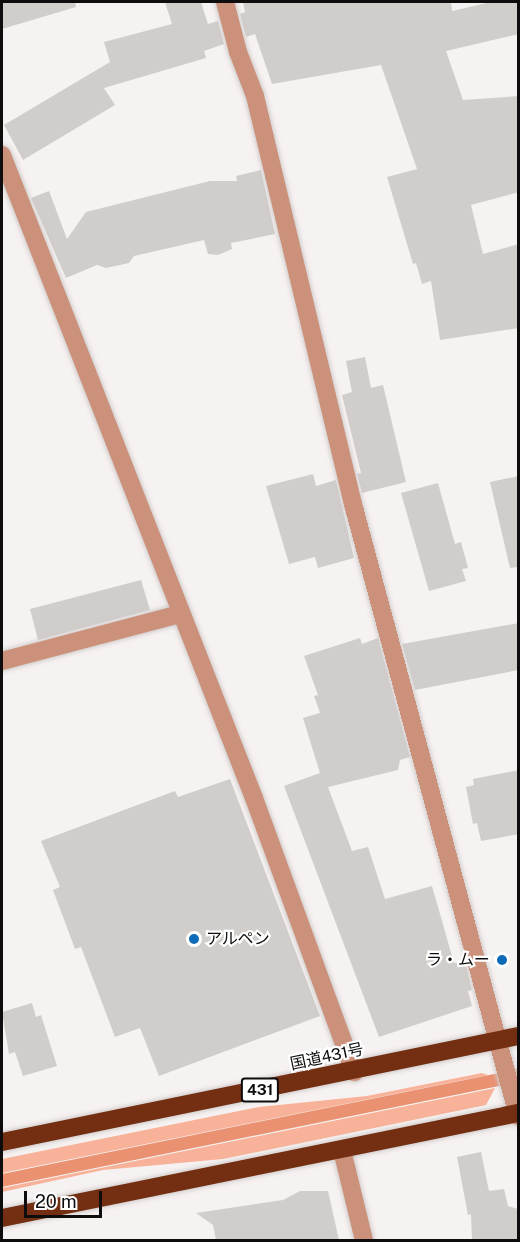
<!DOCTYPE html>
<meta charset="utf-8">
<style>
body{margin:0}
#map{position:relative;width:520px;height:1242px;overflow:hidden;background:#f6f2f1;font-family:"Public Sans","Noto Sans JP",sans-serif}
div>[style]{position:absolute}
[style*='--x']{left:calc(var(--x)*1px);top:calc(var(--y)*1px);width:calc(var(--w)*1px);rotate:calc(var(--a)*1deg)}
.green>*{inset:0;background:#f7b299}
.water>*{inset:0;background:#e99171}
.building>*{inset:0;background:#d0cdcb}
.roads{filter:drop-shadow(0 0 2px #d1cdcc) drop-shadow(0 0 2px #d1cdcc)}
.street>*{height:18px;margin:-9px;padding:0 9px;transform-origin:9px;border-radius:9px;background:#cc917b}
.highway>*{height:18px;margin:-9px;padding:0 9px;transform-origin:9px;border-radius:9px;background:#742e12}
.dots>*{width:16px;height:16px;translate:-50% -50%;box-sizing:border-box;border:3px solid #fff;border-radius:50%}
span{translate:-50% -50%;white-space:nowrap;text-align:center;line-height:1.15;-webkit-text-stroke:4.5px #fff;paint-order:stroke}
.shield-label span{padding:2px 4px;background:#fff;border:2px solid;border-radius:4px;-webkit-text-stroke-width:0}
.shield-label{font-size:15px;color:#0e0c0c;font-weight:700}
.poi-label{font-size:16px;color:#0e0c0c}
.left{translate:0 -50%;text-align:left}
.right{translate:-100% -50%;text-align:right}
.street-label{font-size:16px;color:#0e0c0c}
.frame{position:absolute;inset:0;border:3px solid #0e0c0c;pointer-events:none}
.scale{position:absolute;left:24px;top:1191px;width:78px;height:27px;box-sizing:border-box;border:3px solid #0e0c0c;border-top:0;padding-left:8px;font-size:18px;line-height:21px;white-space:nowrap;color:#0e0c0c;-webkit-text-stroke:4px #fff;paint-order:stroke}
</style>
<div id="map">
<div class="green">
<i style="clip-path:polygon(482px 1073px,488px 1075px,2px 1173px,2px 1159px,259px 1107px,367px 1096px)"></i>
<i style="clip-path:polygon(495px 1088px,486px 1105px,223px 1159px,103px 1170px,2px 1192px,2px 1188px)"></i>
</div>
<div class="water">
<i style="clip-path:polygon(518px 1069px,518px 1082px,2px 1187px,2px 1174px)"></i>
</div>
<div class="building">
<i style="clip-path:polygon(2px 2px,75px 2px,76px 7px,2px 29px)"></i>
<i style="clip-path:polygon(165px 2px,201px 2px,208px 24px,218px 21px,224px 44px,204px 51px,206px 58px,104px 88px,115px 105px,23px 160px,4px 125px,110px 62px,104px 42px,172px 24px)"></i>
<i style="clip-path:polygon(243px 2px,451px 2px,452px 11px,491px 2px,519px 2px,519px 34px,446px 51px,463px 100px,519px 96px,519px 192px,471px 205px,483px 254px,519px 244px,519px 328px,440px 340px,431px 281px,422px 284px,416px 263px,413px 264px,387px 177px,417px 169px,381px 65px,272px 84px,255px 34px,246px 37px,240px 14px,245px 12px)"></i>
<i style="clip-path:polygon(261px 170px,275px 234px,231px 243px,232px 249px,218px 255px,208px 254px,204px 240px,134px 256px,129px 263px,106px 268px,97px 265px,66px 278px,31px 198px,49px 191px,67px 239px,86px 212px,210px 181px,237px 181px,236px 176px)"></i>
<i style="clip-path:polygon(365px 357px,371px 388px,383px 385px,406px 482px,362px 493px,357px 474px,361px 473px,342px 395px,352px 392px,346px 361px)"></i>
<i style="clip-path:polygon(313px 474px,316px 486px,336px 480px,354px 558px,318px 568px,315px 557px,289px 564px,266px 486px)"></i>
<i style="clip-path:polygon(519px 476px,519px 567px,510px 568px,490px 482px)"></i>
<i style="clip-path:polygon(438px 483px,455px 544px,461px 542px,468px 568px,462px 569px,466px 581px,429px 591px,401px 493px)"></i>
<i style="clip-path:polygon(141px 580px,150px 610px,38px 640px,30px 609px)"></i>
<i style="clip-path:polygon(519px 623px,519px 670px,415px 690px,402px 644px)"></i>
<i style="clip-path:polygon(360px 638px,362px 644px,378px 638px,410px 757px,400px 760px,398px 770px,328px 787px,352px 851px,368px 847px,385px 899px,432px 886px,454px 963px,465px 961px,472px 990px,468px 991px,472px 1006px,379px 1037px,284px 786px,320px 773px,303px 718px,320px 713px,314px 696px,318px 695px,304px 656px)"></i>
<i style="clip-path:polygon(519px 770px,519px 834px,481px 841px,477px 823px,473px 824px,466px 787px,474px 785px,473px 779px)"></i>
<i style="clip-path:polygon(230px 779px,320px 1016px,159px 1076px,140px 1028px,115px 1037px,81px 947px,75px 949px,53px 890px,60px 887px,41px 841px,175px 791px,178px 797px)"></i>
<i style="clip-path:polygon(32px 1003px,36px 1017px,41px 1015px,57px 1066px,23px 1076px,15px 1052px,9px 1054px,2px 1012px)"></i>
<i style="clip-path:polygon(481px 1152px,489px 1191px,504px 1189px,508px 1206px,518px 1209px,519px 1240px,472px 1240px,471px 1214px,468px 1215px,457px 1157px)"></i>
<i style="clip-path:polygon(300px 1191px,328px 1191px,339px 1240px,216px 1240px,213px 1225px,196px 1213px,283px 1200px)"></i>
</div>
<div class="roads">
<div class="street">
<i style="--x:225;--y:2;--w:52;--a:75.4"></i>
<i style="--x:238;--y:52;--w:47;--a:68.9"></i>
<i style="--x:255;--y:96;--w:420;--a:76.5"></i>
<i style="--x:353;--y:504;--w:634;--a:74.91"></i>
<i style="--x:2;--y:155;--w:691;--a:68.6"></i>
<i style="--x:254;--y:798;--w:292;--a:69.9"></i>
<i style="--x:2;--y:661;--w:184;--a:-14.8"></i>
<i style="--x:342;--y:1150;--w:93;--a:76.3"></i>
</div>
<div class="highway">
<i style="--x:2;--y:1142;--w:527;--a:-11.61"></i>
<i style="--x:2;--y:1218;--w:527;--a:-11.5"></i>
</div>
</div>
<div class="dots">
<i style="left:194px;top:939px;background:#0f6bb8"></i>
<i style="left:502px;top:960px;background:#0f6bb8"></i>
</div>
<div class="shield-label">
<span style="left:260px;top:1090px">431</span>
</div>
<div class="poi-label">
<span class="left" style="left:206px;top:939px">アルペン</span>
<span class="right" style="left:490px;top:960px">ラ・ムー</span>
</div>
<div class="street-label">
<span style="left:327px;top:1057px;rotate:-12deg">国道431号</span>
</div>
<div class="frame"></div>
<div class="scale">20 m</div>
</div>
